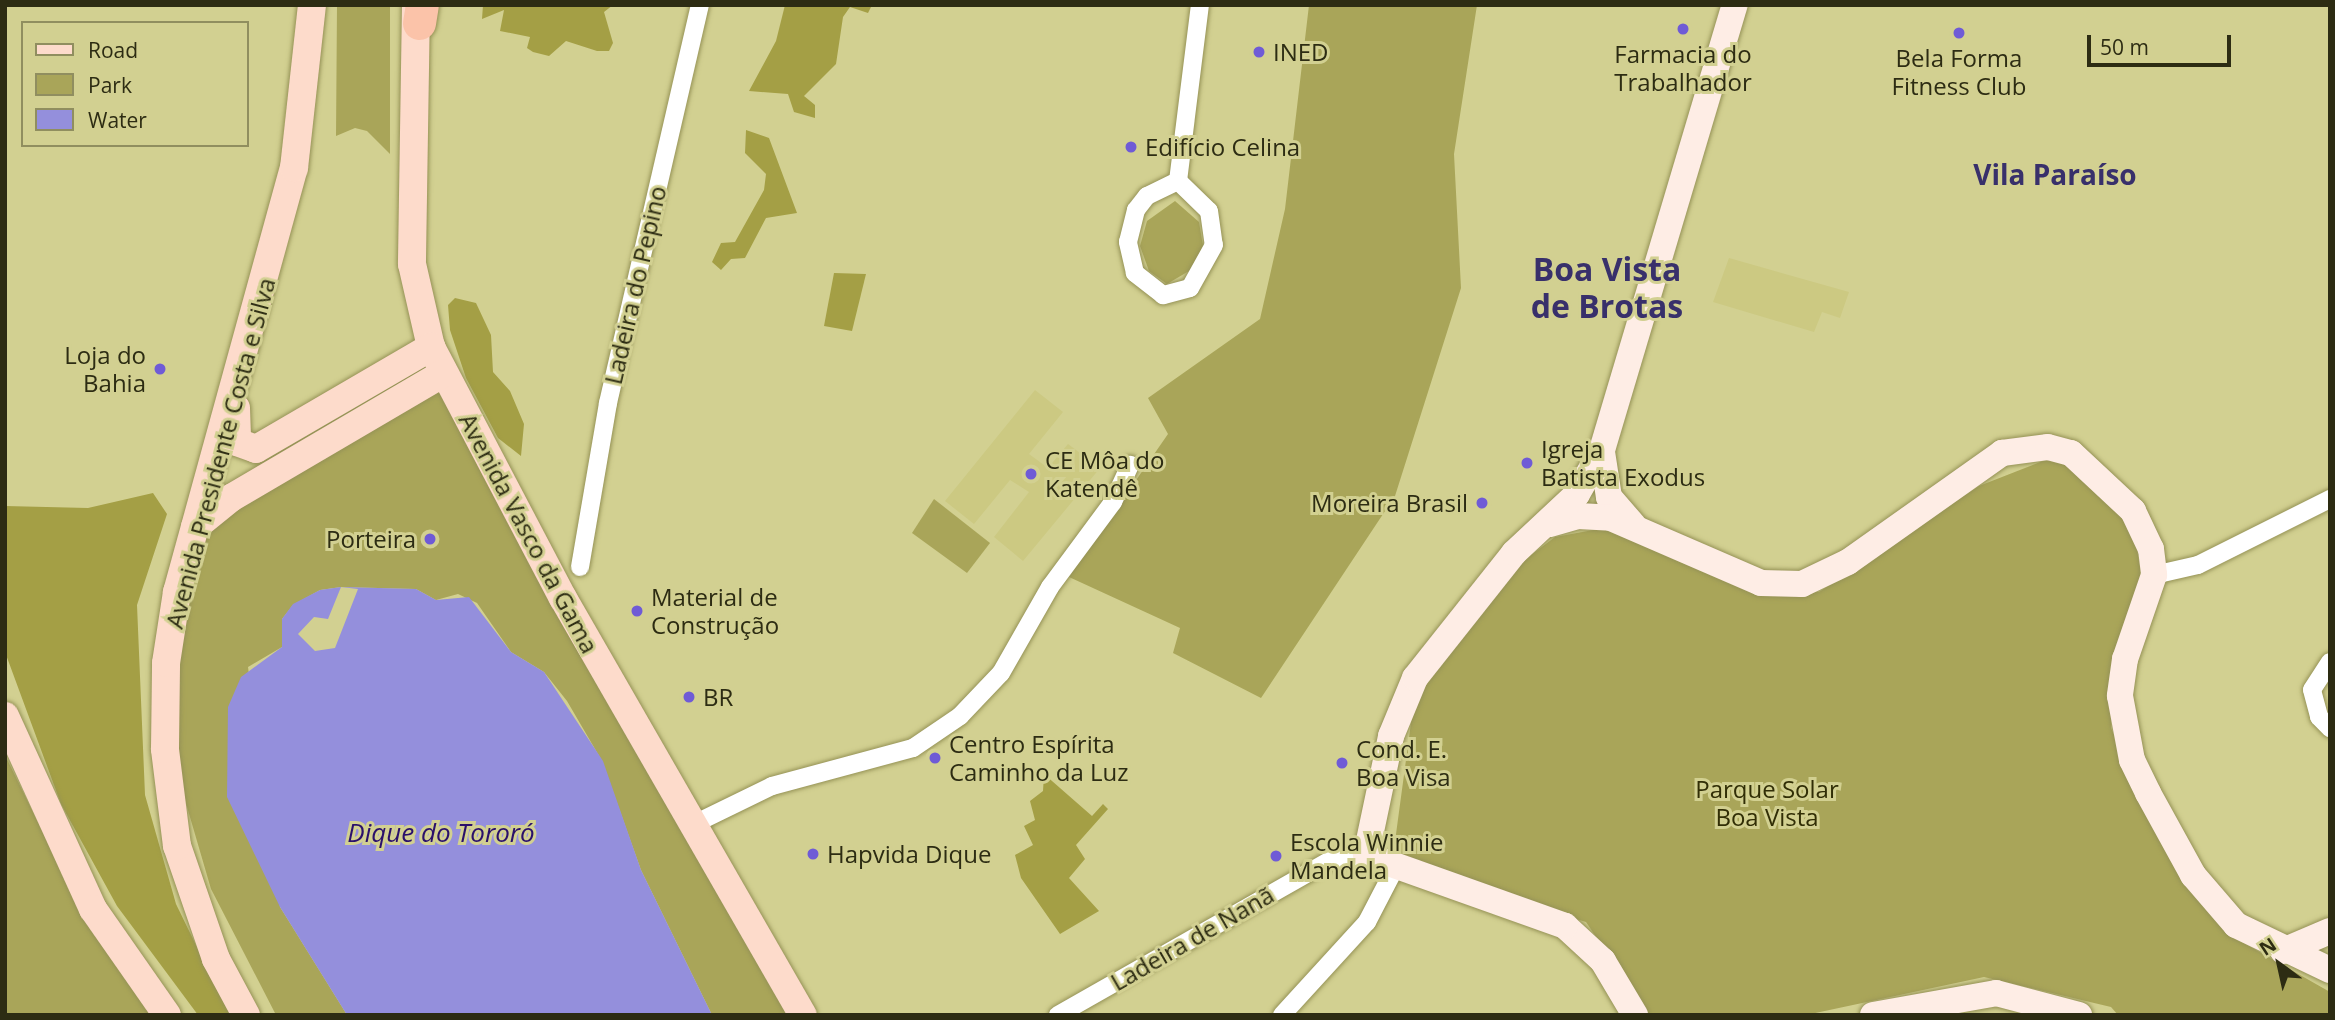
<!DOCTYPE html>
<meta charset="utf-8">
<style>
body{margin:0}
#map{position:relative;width:2335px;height:1020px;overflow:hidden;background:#d2d091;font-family:"Open Sans",sans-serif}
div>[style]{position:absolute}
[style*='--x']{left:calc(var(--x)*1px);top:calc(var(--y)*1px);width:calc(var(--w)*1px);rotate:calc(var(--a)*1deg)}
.built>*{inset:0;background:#ccc982}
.green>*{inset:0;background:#a9a559}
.forest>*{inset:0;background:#a49f45}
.water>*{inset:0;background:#948fdc}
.pier>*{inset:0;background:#d2d091}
.roads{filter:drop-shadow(0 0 2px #959256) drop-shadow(0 0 2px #959256)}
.street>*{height:18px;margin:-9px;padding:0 9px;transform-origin:9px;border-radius:9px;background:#fff}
.secondary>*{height:26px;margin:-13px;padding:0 13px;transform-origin:13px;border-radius:13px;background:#feede5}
.primary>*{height:28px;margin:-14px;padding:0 14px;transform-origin:14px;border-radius:14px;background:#fddbcb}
.highway>*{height:33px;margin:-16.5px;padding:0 16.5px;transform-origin:16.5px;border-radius:16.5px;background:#fbc3a9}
.dots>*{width:19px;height:19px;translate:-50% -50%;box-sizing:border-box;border:4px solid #d2d091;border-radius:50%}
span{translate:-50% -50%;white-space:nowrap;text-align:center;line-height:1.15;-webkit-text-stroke:6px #d2d091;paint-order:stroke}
.poi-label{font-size:24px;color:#2d2c13}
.left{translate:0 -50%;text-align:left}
.right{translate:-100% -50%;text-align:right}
.street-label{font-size:24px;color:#2d2c13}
.park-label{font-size:24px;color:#312e06}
.water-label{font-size:26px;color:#2a106b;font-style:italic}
.quarter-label{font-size:28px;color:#38306b;font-weight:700}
.district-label{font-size:32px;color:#38306b;font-weight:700}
.frame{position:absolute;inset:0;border:7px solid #2d2c13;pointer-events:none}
.legend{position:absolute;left:21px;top:21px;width:228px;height:126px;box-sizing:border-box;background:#d2d091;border:2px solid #908e5f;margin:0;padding:9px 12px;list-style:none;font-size:21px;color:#2d2c13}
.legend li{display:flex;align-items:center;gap:14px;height:35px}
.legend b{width:35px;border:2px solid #908e5f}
.north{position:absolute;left:2244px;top:929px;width:70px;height:70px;-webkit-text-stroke:5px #d2d091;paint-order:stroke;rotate:327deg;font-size:19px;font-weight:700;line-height:28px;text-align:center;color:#2d2c13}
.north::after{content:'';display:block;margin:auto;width:24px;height:32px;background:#2d2c13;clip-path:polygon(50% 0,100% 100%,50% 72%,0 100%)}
.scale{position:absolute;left:2087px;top:35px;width:144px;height:32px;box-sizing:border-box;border:4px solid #2d2c13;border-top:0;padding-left:9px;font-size:21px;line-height:24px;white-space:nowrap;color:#2d2c13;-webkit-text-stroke:5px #d2d091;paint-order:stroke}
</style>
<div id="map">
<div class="built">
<i style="clip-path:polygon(1729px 258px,1849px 292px,1840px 318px,1822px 312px,1814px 332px,1713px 302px)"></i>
<i style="clip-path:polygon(1035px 390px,1063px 412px,1029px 454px,1048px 468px,1068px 444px,1100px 468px,1023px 561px,994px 537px,1029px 492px,1010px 480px,974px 524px,945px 501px)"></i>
</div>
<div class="green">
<i style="clip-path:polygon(337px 5px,390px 5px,390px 154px,367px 131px,355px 128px,336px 136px)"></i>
<i style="clip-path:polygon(1309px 5px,1477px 5px,1454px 154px,1461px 288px,1395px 496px,1261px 698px,1173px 653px,1180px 628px,1069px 577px,1168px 434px,1148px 398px,1260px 319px,1285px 209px)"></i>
<i style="clip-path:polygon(1175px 201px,1199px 222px,1203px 246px,1194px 268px,1167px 284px,1149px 271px,1140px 246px,1147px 221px)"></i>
<i style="clip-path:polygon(438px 383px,791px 1015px,712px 1015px,641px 870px,602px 761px,567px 701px,544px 672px,511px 652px,477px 603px,458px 594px,436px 600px,416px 589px,341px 587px,320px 590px,293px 605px,282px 619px,282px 647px,248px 667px,280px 907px,347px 1015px,276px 1015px,211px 889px,185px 800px,171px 702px,179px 614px,212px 499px)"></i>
<i style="clip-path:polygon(2048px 459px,2077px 466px,2134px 531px,2141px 574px,2112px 668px,2111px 728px,2159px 837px,2226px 933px,2330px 992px,2330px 1015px,2118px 1015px,2111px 1007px,1984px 977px,1806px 1015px,1649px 1015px,1586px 922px,1411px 869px,1394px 849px,1415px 693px,1509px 572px,1555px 537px,1604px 528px,1780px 592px,1819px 592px,1979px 486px)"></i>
<i style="clip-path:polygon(934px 499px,990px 543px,967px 573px,912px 533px)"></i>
<i style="clip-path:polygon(5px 755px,91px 931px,152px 1015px,5px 1015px)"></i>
</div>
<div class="forest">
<i style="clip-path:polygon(483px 5px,613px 5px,604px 12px,613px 43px,609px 51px,597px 51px,566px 41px,549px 56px,533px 52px,527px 48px,530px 37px,500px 31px,504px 10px,482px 19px)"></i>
<i style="clip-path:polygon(785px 5px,872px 5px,868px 13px,850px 7px,843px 17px,836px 64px,804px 96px,815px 105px,815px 118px,794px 112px,788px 94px,749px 91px,776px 41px)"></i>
<i style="clip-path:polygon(746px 130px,769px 138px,797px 213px,766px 218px,745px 258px,731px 259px,721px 270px,712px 262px,721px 243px,735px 242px,764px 190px,766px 174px,745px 153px)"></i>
<i style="clip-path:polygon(834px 273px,866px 274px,852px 331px,824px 326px)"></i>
<i style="clip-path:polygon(455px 298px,476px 303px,491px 335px,493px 372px,510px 391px,524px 424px,521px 456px,498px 438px,466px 378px,450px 330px,448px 305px)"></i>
<i style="clip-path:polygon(153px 493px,167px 514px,137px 605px,145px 795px,176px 904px,230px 1015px,198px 1015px,117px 906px,61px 804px,5px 652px,5px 506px,88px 508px)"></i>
<i style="clip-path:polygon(1044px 774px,1092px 816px,1103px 804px,1108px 809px,1076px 845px,1085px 859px,1069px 878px,1099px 911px,1060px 934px,1021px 878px,1015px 855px,1033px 845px,1024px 826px,1035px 820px,1030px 801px,1043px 791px)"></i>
</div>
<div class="water">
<i style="clip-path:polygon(341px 587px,416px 589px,436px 600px,469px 597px,511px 652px,544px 672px,603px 761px,641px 870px,712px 1015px,347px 1015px,280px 907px,227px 797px,228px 707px,241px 677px,282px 647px,282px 619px,293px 604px,320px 590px)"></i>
</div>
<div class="pier">
<i style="clip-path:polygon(341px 587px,358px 589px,335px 648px,315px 651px,298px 634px,314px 617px,328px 619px)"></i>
</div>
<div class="roads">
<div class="street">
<i style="--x:1178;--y:181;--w:43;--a:44.1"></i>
<i style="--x:1209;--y:211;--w:34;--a:82"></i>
<i style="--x:1214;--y:245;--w:49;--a:119.2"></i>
<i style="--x:1190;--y:288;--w:28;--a:165"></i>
<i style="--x:1163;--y:295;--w:36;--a:-142"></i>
<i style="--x:1135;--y:273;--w:32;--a:-103"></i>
<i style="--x:1128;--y:242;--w:33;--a:-76"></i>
<i style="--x:1136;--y:210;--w:18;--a:-52"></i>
<i style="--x:1147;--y:196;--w:34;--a:-26"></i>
<i style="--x:1178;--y:181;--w:177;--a:-82.9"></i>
<i style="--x:580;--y:567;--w:166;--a:-80.3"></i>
<i style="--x:608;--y:403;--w:408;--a:-77"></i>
<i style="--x:2154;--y:575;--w:45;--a:-12.8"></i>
<i style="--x:2198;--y:565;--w:148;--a:-26.6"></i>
<i style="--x:2330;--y:662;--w:33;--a:123"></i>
<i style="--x:2312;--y:690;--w:28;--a:75"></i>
<i style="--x:2319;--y:717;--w:16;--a:45"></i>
<i style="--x:692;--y:825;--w:89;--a:-26"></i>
<i style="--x:772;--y:786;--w:146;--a:-15.1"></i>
<i style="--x:913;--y:748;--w:57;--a:-34.2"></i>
<i style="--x:960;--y:716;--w:59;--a:-46.4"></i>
<i style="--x:1001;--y:673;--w:99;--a:-60.3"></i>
<i style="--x:1050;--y:587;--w:106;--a:-53.5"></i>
<i style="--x:1113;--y:502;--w:41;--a:-65.3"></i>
<i style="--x:1058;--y:1015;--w:314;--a:-29.6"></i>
<i style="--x:1331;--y:860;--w:35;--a:-8"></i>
<i style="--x:1282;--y:1015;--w:126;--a:-47.6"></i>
<i style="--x:1367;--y:922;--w:63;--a:-62.6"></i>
</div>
<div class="secondary">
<i style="--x:1602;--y:452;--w:46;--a:81.2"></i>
<i style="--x:1609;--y:497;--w:37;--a:49"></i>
<i style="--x:1550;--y:524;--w:29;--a:-16"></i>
<i style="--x:1578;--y:516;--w:33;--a:3"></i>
<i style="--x:1611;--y:518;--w:163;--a:23.4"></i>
<i style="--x:1761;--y:583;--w:41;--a:1.4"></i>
<i style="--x:1802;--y:584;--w:51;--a:-25.6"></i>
<i style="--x:1848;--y:562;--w:189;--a:-35.3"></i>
<i style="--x:2002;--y:453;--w:46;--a:-7.4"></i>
<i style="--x:2048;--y:447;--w:24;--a:15"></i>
<i style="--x:2071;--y:453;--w:85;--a:43.1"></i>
<i style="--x:2133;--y:511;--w:42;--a:64.7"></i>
<i style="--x:2151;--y:549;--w:26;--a:83"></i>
<i style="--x:2154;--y:575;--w:89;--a:109"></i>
<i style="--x:2125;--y:659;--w:37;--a:98"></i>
<i style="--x:2120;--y:696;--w:65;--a:79.4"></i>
<i style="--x:2132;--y:760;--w:37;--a:64"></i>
<i style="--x:2148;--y:793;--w:94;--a:61.2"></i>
<i style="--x:2193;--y:875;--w:66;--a:49.3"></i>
<i style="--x:2236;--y:925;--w:104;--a:25.6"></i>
<i style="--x:2283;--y:951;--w:51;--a:-23.1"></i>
<i style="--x:1635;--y:1015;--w:63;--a:-120.7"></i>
<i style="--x:1603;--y:961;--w:52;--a:-137.4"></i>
<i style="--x:1565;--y:926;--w:211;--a:-160.4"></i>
<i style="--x:1366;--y:855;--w:122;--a:-78.1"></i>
<i style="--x:1391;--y:736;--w:63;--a:-67.5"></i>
<i style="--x:1415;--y:678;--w:159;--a:-51.6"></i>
<i style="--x:1514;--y:553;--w:86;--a:-43.1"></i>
<i style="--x:1577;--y:494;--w:51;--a:-60.4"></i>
<i style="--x:1602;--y:450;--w:464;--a:-73.4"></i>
<i style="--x:1873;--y:1015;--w:125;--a:-10.1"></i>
<i style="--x:1996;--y:993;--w:86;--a:14.8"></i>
</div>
<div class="primary">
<i style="--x:416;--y:5;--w:259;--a:90.9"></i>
<i style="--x:412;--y:264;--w:85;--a:77.1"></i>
<i style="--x:431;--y:347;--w:284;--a:62.3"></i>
<i style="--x:563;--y:598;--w:481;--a:60.1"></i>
<i style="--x:236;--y:408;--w:34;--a:88"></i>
<i style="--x:237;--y:442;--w:20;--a:20"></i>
<i style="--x:256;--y:449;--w:203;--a:-30.2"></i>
<i style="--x:195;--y:527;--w:46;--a:-38.9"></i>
<i style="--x:231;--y:498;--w:247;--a:-30.4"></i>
<i style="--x:5;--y:716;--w:212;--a:65.5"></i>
<i style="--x:93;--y:909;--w:129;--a:55.1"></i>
<i style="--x:246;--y:1015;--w:64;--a:-118.2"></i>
<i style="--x:216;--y:959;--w:120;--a:-109"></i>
<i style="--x:177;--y:846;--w:98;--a:-97.1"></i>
<i style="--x:165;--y:749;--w:86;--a:-89.3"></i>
<i style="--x:166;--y:663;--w:72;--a:-81.2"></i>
<i style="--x:177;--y:592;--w:440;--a:-74.6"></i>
<i style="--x:294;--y:168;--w:164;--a:-83.7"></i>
</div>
<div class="highway">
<i style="--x:419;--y:23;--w:18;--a:-81"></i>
</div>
</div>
<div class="dots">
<i style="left:1683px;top:29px;background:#6f5bd6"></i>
<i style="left:1959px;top:33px;background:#6f5bd6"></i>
<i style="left:1259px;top:52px;background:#6f5bd6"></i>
<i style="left:1131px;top:147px;background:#6f5bd6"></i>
<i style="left:160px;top:369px;background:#6f5bd6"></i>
<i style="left:1527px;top:463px;background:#6f5bd6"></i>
<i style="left:1031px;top:474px;background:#6f5bd6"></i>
<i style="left:1482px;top:503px;background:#6f5bd6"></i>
<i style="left:430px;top:539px;background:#6f5bd6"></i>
<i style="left:637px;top:611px;background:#6f5bd6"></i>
<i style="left:689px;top:697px;background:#6f5bd6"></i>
<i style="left:935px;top:758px;background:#6f5bd6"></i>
<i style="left:1342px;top:763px;background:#6f5bd6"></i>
<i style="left:813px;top:854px;background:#6f5bd6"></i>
<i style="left:1276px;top:856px;background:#6f5bd6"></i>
</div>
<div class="poi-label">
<span class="left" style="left:1273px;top:52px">INED</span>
<span style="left:1683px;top:68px">Farmacia do<br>Trabalhador</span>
<span style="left:1959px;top:72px">Bela Forma<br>Fitness Club</span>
<span class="left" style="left:1145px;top:147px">Edifício Celina</span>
<span class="right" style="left:146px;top:369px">Loja do<br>Bahia</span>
<span class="left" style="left:1541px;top:463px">Igreja<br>Batista Exodus</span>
<span class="left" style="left:1045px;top:474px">CE Môa do<br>Katendê</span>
<span class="right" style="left:1468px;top:503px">Moreira Brasil</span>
<span class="right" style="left:416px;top:539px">Porteira</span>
<span class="left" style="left:651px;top:611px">Material de<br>Construção</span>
<span class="left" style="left:703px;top:697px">BR</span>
<span class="left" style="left:949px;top:758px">Centro Espírita<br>Caminho da Luz</span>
<span class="left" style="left:1356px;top:763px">Cond. E.<br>Boa Visa</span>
<span class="left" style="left:1290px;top:856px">Escola Winnie<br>Mandela</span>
<span class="left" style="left:827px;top:854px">Hapvida Dique</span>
</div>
<div class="street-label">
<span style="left:635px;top:285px;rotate:-77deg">Ladeira do Pepino</span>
<span style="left:220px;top:453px;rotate:-75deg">Avenida Presidente Costa e Silva</span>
<span style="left:529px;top:533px;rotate:62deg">Avenida Vasco da Gama</span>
<span style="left:1192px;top:938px;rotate:-30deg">Ladeira de Nanã</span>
</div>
<div class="park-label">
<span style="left:1767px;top:803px">Parque Solar<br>Boa Vista</span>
</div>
<div class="water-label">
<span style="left:441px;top:833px">Dique do Tororó</span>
</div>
<div class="quarter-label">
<span style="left:2055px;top:174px">Vila Paraíso</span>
</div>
<div class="district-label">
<span style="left:1607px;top:288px">Boa Vista<br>de Brotas</span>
</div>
<div class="frame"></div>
<ul class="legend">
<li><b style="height:9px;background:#fddbcb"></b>Road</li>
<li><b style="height:19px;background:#a9a559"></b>Park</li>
<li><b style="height:19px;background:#948fdc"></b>Water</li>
</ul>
<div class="north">N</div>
<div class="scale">50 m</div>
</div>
